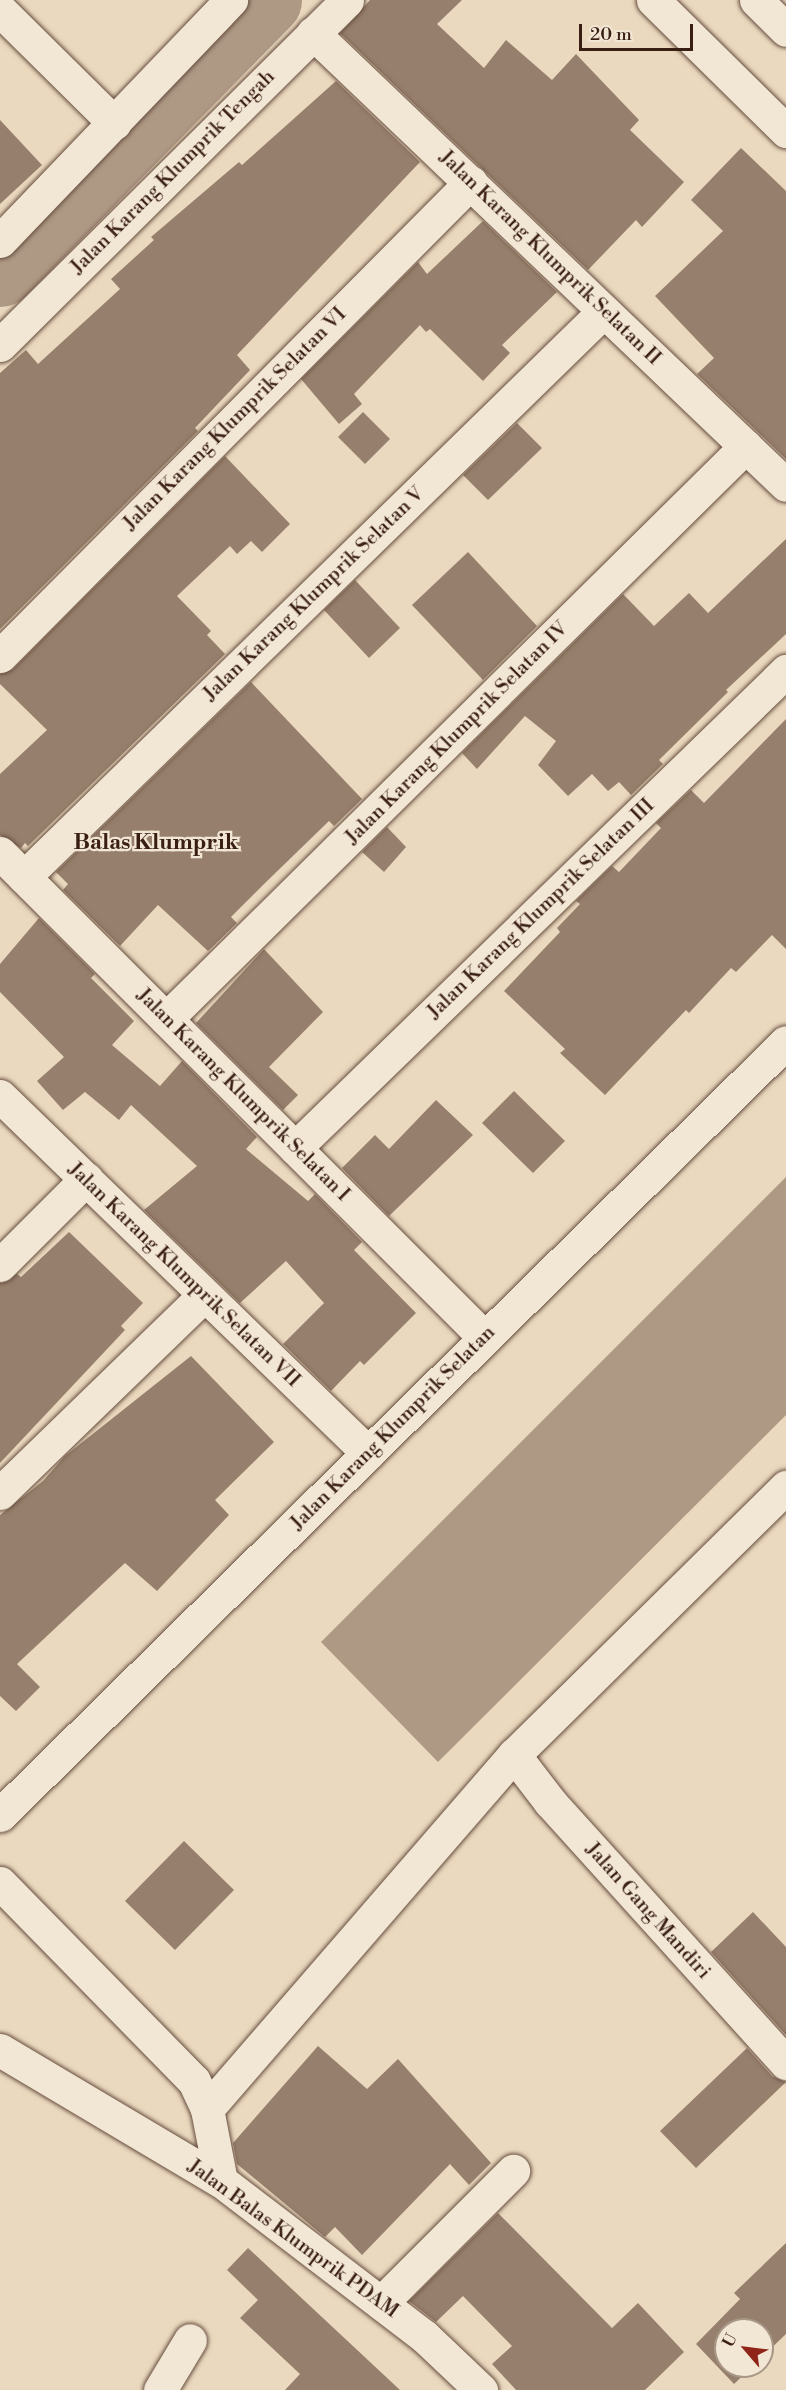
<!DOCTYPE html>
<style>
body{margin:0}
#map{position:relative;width:786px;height:2390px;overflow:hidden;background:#ebd9bf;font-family:"Libre Bodoni",serif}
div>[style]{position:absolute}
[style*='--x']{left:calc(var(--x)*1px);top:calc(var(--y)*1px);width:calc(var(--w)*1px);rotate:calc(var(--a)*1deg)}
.water>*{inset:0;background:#ae9985}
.river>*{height:69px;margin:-34.5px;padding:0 34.5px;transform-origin:34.5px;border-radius:34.5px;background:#ae9985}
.building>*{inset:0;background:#967f6c}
.roads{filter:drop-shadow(0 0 2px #664d3e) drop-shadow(0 0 2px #664d3e)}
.minor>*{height:33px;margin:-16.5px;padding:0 16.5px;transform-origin:16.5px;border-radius:16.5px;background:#f2e6d5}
span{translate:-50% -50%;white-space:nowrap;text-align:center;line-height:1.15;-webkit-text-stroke:4.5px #f2e6d5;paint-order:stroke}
.street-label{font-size:20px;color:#391e13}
.quarter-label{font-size:22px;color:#391e13;font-weight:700}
.north{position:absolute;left:714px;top:2318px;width:60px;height:60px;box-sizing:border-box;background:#f2e6d5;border:2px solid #a89687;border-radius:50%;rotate:298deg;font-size:16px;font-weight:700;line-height:24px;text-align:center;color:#391e13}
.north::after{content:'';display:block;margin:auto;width:21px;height:27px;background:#8f2418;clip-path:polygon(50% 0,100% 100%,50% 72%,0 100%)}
.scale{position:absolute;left:579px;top:24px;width:114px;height:27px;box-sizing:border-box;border:3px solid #391e13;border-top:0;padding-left:8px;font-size:18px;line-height:21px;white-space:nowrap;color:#391e13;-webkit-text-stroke:4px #f2e6d5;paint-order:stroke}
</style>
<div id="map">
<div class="water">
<i style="clip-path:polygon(786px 1177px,786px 1415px,438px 1762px,321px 1642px)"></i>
</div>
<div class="river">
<i style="--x:0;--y:272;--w:381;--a:-45.5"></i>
</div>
<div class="building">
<i style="clip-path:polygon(370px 0,462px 0,437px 24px,484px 68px,506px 40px,552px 80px,576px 54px,639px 120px,630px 130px,684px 182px,642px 227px,636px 220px,588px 270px,340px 33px)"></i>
<i style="clip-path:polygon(336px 81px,420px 162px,237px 355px,250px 370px,195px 428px,198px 431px,0 629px,0 373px,26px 350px,38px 364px,120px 289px,111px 279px,154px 240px,151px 237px,239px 162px,242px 165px)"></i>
<i style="clip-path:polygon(0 120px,42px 165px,0 204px)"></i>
<i style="clip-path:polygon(741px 148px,786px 191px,786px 459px,697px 374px,714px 358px,655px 296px,723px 231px,691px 200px)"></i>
<i style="clip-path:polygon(483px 221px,557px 292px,502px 345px,510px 353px,483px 381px,430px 329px,426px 332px,420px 325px,354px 394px,362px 404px,339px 424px,301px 379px,418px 262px,427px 274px)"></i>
<i style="clip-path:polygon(363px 412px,390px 439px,365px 464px,338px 437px)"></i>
<i style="clip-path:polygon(517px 423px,542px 448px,488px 500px,463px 475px)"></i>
<i style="clip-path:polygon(225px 456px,290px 524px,262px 552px,251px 541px,237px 554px,230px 546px,177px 596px,211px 631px,207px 635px,225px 654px,28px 846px,25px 843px,21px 848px,0 835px,0 774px,47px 730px,0 684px,0 674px,13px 669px)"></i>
<i style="clip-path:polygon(786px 539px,786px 634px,726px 690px,728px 692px,659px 760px,663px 764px,631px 795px,619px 782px,608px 791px,592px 774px,568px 796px,538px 765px,556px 741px,525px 716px,477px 769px,462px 753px,623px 594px,654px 626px,689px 593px,708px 613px)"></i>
<i style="clip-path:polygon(468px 552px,537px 626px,483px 680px,412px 605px)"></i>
<i style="clip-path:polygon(355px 580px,400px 628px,369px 658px,324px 610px)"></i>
<i style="clip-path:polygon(251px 682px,362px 799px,334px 826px,329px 821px,263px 885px,231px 917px,237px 923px,208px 951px,158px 905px,120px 946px,63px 890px,68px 884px,56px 872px)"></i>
<i style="clip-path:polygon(786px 719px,786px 949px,772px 935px,736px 972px,731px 968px,689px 1013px,686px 1010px,605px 1095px,560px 1053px,565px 1049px,504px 991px,560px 932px,557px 928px,580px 904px,576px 901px,612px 866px,619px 872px,661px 828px,656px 823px,691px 790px,704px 803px)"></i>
<i style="clip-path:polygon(387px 827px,406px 847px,384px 872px,362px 852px)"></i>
<i style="clip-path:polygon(39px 918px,95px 974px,91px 978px,134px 1021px,112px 1045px,160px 1086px,182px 1061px,257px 1137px,246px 1149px,308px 1201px,315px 1194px,362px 1242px,354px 1250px,358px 1254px,416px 1313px,364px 1365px,360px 1361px,331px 1391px,283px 1344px,324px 1303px,286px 1261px,240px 1303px,144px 1210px,197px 1166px,131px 1105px,119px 1120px,85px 1092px,63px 1110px,37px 1081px,64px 1057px,0 992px,0 964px)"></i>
<i style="clip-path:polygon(264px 949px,323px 1012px,269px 1067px,298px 1095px,283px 1110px,196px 1023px)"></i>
<i style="clip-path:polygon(514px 1091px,565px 1141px,533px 1173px,482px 1123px)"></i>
<i style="clip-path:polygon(436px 1100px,473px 1135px,389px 1216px,342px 1168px,375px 1135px,389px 1149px)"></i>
<i style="clip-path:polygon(69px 1232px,143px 1303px,121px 1326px,125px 1330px,0 1463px,0 1283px,17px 1274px,21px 1277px)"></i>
<i style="clip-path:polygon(191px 1356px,274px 1442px,215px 1500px,229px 1515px,157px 1591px,125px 1563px,17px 1664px,40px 1687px,16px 1711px,0 1696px,0 1515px,43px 1481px,65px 1456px)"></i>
<i style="clip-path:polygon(184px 1841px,234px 1890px,175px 1950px,125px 1901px)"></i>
<i style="clip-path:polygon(753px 1912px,786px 1947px,786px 2035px,711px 1952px)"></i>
<i style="clip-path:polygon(318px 2046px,367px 2089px,398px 2059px,491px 2163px,469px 2185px,450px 2164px,362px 2255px,335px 2227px,325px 2237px,237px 2164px,233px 2143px)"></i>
<i style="clip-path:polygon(747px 2048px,772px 2076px,786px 2082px,696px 2168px,660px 2131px)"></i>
<i style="clip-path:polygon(498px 2213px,612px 2328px,638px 2303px,684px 2352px,645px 2390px,516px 2390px,492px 2364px,512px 2346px,463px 2296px,436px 2322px,409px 2301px)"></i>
<i style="clip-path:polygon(786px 2243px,786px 2334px,762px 2357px,762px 2330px,726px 2330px,726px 2366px,753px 2366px,734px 2384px,696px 2344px,740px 2299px,734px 2293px)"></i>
<i style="clip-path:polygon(248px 2248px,278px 2276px,400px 2390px,285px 2390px,300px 2374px,240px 2318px,258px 2300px,227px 2270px)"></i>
</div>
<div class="roads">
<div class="minor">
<i style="--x:653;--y:0;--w:187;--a:44.6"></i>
<i style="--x:756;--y:0;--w:42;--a:45"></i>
<i style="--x:0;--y:10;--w:161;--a:44.7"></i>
<i style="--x:313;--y:33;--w:654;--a:43.7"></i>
<i style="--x:0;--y:241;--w:334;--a:-46.2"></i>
<i style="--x:0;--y:345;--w:489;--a:-44.8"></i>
<i style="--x:0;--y:656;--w:668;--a:-45.18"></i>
<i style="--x:0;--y:853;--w:686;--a:45"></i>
<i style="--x:24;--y:877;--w:810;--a:-44.3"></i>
<i style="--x:166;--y:1019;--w:815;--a:-44.65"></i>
<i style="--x:0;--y:1096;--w:513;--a:44.13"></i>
<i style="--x:295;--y:1148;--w:685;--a:-44.17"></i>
<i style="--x:0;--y:1265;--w:122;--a:-45"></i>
<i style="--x:0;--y:1493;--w:284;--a:-44.1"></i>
<i style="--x:514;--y:1755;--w:59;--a:52.5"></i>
<i style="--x:550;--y:1802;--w:352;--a:47.9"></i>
<i style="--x:0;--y:1815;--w:1102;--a:-44.52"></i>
<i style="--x:0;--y:1883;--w:277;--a:45.6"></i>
<i style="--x:194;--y:2081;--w:31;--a:65"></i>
<i style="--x:207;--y:2109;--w:73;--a:79"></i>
<i style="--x:0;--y:2050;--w:257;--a:30.7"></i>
<i style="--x:221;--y:2181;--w:255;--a:37.4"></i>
<i style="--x:424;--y:2336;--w:79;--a:43.5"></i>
<i style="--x:207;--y:2109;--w:469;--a:-49.1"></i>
<i style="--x:514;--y:1755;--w:382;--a:-44.6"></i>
<i style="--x:381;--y:2303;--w:187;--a:-45"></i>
<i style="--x:160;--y:2390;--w:58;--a:-59"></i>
</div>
</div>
<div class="street-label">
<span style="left:173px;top:172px;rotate:-45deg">Jalan Karang Klumprik Tengah</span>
<span style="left:550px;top:258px;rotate:44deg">Jalan Karang Klumprik Selatan II</span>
<span style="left:235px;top:419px;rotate:-45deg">Jalan Karang Klumprik Selatan VI</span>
<span style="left:314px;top:594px;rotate:-44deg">Jalan Karang Klumprik Selatan V</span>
<span style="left:457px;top:733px;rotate:-45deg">Jalan Karang Klumprik Selatan IV</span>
<span style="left:541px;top:909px;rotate:-44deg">Jalan Karang Klumprik Selatan III</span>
<span style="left:243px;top:1095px;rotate:45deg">Jalan Karang Klumprik Selatan I</span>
<span style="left:184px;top:1275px;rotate:44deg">Jalan Karang Klumprik Selatan VII</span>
<span style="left:393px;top:1428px;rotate:-45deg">Jalan Karang Klumprik Selatan</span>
<span style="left:648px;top:1911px;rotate:48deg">Jalan Gang Mandiri</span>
<span style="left:293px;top:2239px;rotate:36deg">Jalan Balas Klumprik PDAM</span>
</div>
<div class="quarter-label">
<span style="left:156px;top:843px">Balas Klumprik</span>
</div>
<div class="north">U</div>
<div class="scale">20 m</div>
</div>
